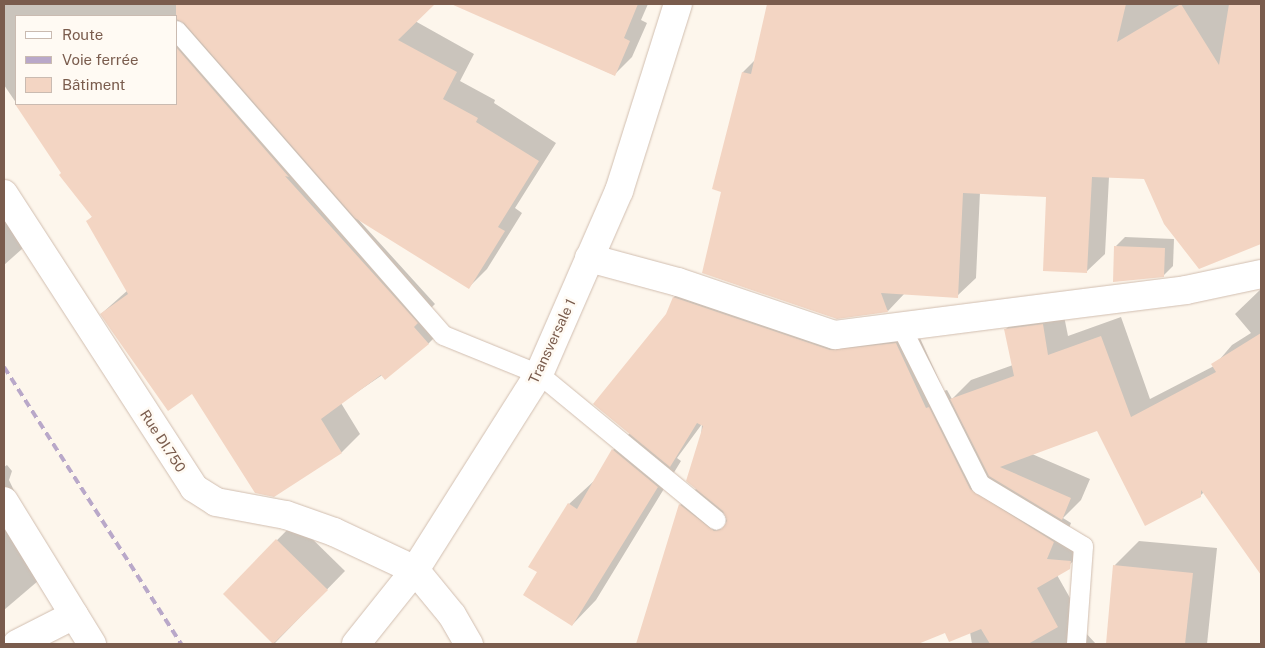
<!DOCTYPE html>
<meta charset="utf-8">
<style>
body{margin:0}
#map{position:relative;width:1265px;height:648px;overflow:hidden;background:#fdf6ec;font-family:"Public Sans",sans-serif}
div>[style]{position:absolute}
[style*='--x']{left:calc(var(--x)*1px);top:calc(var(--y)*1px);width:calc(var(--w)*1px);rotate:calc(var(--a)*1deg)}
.shadow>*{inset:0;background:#0003}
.building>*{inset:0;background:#f3d5c3}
.roads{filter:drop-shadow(0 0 1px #d1beb0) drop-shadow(0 0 1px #d1beb0)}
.service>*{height:19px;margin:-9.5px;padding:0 9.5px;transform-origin:9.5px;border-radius:9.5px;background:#fff}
.minor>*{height:28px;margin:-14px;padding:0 14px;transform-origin:14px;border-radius:14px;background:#fff}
.tertiary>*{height:28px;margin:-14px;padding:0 14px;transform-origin:14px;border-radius:14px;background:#fff}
.secondary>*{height:28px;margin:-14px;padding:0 14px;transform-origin:14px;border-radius:14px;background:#fff}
.rail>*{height:4px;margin-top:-2px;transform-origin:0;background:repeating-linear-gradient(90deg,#b9a8c9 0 8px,transparent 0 13px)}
span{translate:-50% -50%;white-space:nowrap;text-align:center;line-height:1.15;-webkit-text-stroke:5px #fffaf3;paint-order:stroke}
.street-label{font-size:14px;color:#7a5c4d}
.frame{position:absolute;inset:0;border:5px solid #7a5c4d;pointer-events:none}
.legend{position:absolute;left:15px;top:15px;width:162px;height:90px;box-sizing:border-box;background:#fffaf3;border:1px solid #cabbb1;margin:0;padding:6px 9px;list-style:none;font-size:15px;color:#7a5c4d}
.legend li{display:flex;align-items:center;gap:10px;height:25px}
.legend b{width:25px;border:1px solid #cabbb1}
</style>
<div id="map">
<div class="shadow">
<i style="clip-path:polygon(evenodd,4px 4px,433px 4px,415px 21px,474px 54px,460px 81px,495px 100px,494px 103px,556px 143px,515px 208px,522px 213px,487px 269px,469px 287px,357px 218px,435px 304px,431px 308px,446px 326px,428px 344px,341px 403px,360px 434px,342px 452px,273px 495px,192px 392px,101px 314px,128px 290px,88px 221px,93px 216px,4px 85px,4px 4px,16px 16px,176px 16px,176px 104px,16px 104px,16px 16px)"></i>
<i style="clip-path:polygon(464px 4px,648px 4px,641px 20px,647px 23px,632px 57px,614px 75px,484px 17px)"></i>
<i style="clip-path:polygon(769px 4px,1261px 4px,1261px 242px,1199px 268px,1145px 178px,1109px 177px,1105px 254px,1086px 272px,1048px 195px,980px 192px,976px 278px,957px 296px,905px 293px,888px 311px,723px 191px,743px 72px,756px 59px)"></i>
<i style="clip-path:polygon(4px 194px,40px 233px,4px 265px)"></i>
<i style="clip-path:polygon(1125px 237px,1174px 239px,1173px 266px,1163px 276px,1116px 246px)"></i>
<i style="clip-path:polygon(692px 279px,849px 332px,914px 325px,944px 391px,947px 390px,952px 399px,971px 380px,1013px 365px,1006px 329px,1025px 310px,1062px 306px,1068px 336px,1121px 317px,1150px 399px,1214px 366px,1232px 345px,1251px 333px,1235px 314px,1261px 289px,1261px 565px,1257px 567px,1204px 492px,1200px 496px,1097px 429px,1032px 454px,1090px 479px,1081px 500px,1063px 518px,1071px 523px,1064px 541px,1088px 549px,1057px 575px,1083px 621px,1084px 631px,1096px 644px,972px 644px,970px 632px,884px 472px,913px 644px,647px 644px,638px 642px,680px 505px,697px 488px,702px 424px,677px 458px,681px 461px,596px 600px,572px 625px,539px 571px,569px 504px,595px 480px,613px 450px,630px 433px,674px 297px)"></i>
<i style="clip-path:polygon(7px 465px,12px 471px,9px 480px,17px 497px,4px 510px,4px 467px)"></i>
<i style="clip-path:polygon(4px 510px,45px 575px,4px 610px)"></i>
<i style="clip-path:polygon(295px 522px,345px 571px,274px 644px,224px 594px)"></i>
<i style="clip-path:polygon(1139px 541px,1217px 548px,1207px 644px,1107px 644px,1115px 565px)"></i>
</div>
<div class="building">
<i style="clip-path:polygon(176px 4px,435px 4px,398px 40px,457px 72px,443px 99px,478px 118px,476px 122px,539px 161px,498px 227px,505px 231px,469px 289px,355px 218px,184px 23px,176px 19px)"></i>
<i style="clip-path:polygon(451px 4px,638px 4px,624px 38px,630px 41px,615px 76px)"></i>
<i style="clip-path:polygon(767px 4px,1126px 4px,1117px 42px,1181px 4px,1219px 65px,1229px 4px,1261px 4px,1261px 244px,1199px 269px,1164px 224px,1144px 179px,1092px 177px,1087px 273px,1043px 271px,1046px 197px,963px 193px,958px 298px,881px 293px,888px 312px,837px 319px,702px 273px,721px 192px,712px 189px,742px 72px,751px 74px)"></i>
<i style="clip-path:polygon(176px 47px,289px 177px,285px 176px,418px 323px,414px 327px,429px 344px,385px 380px,381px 375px,321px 419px,342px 453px,274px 497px,255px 493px,192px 394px,168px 411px,111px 330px,100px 314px,128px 294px,86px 221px,92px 217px,59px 175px,61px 173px,15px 104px,176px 104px)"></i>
<i style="clip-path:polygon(1114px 246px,1165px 248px,1164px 277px,1113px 282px)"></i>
<i style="clip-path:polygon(673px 297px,830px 350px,896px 343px,926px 408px,929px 407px,970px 489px,1054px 542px,1047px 559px,1071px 561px,1070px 569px,1037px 588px,1058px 627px,1028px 644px,990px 644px,981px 629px,949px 642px,945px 633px,918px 644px,636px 644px,679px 504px,714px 531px,720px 530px,727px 521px,723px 511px,686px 481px,703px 426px,697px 423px,670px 467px,593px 404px,666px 314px)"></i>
<i style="clip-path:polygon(1043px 324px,1048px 355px,1101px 336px,1131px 417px,1216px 372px,1211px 364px,1261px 333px,1261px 575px,1201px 490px,1201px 497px,1145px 526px,1097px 431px,1000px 467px,1071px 498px,1062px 520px,989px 476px,950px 399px,1014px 376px,1004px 329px)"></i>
<i style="clip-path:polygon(612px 449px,658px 487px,572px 626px,523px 595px,537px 572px,528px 567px,568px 503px,577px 509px)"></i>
<i style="clip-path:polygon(276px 539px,328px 590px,273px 644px,223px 594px)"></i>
<i style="clip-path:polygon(1113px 565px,1193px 573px,1185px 644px,1106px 644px)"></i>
</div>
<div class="roads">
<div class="service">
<i style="--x:176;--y:30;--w:405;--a:48.8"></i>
<i style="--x:443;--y:335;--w:104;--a:22.1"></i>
<i style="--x:539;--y:374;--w:229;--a:39.5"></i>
<i style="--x:901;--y:327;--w:176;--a:63.3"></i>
<i style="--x:980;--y:484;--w:120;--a:31"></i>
<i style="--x:1083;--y:546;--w:98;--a:94.1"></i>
</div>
<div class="minor">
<i style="--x:589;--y:258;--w:92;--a:15.1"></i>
<i style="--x:678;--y:282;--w:166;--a:18.7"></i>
<i style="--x:835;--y:335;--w:354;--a:-7.3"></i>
<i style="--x:1186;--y:290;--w:77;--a:-12"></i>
<i style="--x:4;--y:501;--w:168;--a:58.4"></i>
<i style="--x:17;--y:644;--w:64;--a:-27"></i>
</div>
<div class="tertiary">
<i style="--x:4;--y:194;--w:350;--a:57.1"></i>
<i style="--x:194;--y:488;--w:26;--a:32"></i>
<i style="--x:216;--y:502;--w:71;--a:10.5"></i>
<i style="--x:286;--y:515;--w:51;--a:19.5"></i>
<i style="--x:334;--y:532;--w:89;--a:25.1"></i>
<i style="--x:415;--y:570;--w:58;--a:50.6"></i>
<i style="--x:452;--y:615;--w:34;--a:60"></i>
</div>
<div class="secondary">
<i style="--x:356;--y:644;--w:95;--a:-51.4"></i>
<i style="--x:415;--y:570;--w:232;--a:-57.7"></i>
<i style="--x:539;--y:374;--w:200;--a:-66.4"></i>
<i style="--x:619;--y:191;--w:196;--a:-72.5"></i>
</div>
</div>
<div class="rail">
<i style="--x:4;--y:367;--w:329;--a:57.4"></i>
</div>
<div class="street-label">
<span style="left:552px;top:341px;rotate:-65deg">Transversale 1</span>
<span style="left:163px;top:441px;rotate:57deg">Rue DI.750</span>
</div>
<div class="frame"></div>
<ul class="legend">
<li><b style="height:6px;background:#fff"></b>Route</li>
<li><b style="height:6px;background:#b9a8c9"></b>Voie ferrée</li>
<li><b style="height:14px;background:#f3d5c3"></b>Bâtiment</li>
</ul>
</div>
